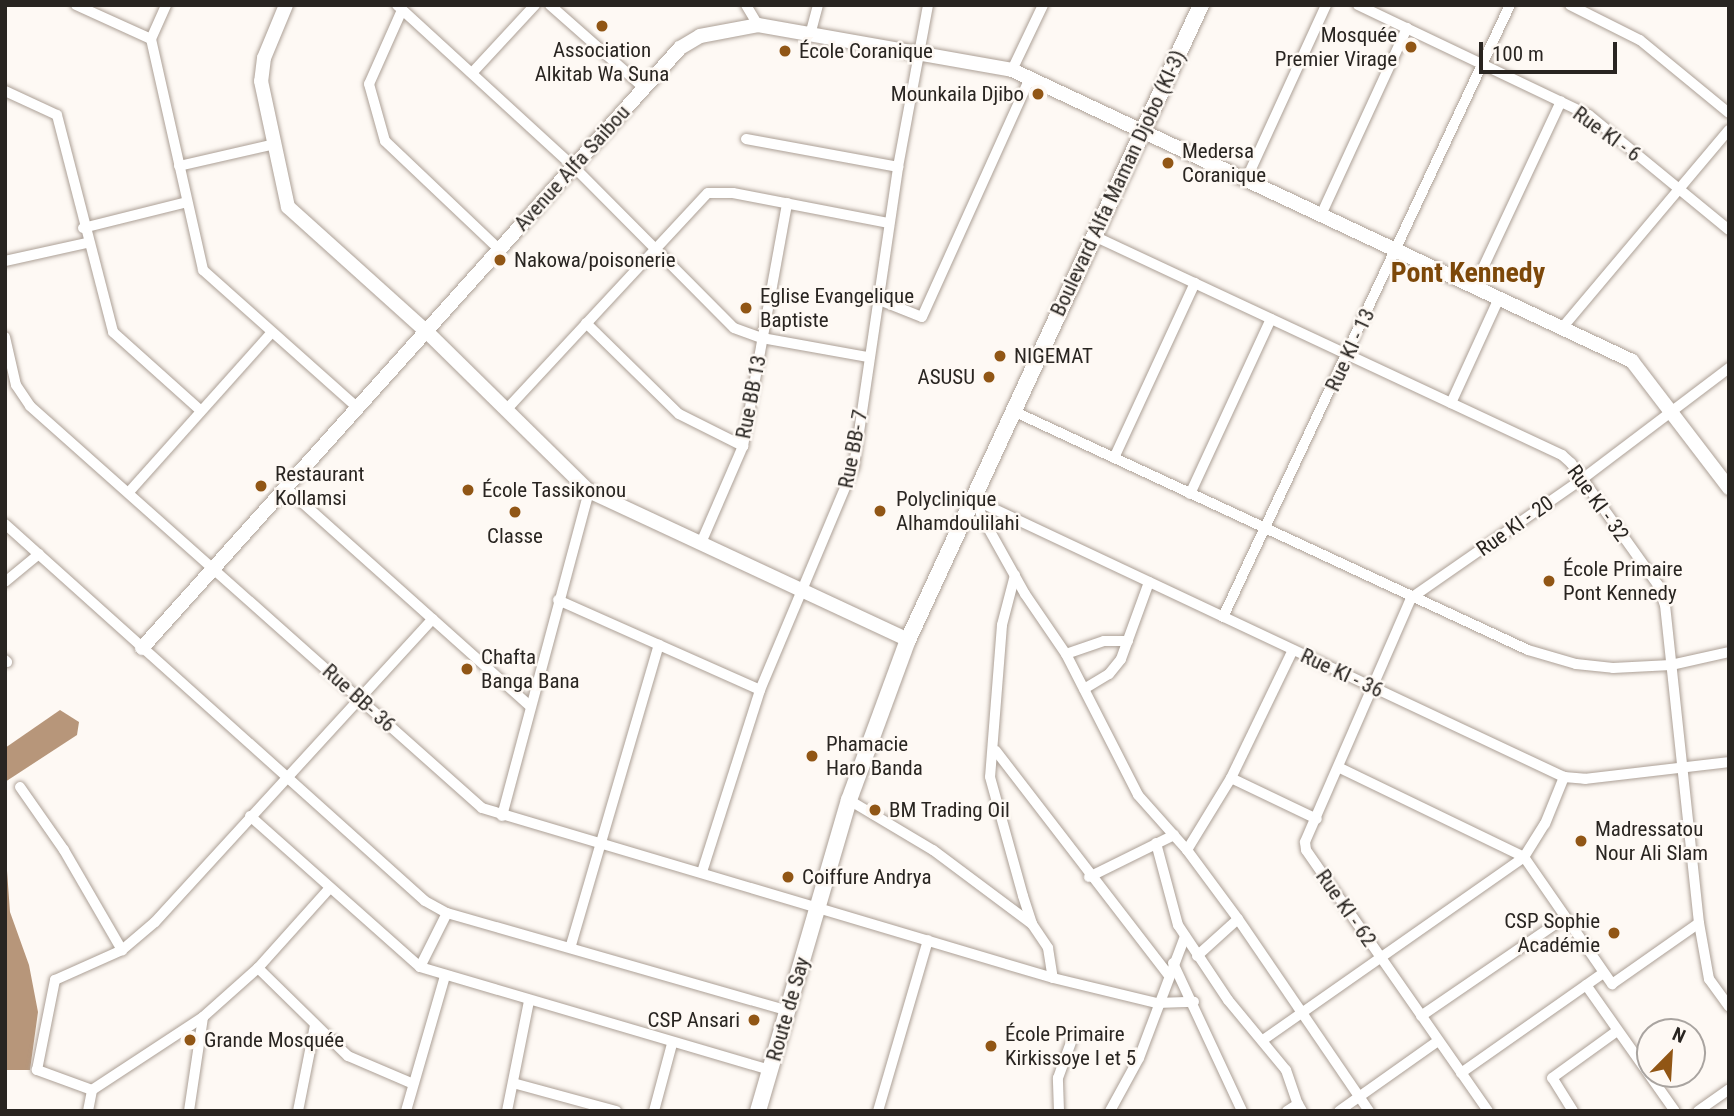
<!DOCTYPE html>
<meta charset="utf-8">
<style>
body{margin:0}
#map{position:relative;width:1734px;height:1116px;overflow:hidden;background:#fef9f4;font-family:"Roboto Condensed",sans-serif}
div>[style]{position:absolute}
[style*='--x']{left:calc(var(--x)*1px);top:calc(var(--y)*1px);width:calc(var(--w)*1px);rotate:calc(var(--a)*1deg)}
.water>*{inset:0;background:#b7967a}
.roads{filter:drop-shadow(0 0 2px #aca096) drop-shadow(0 0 2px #aca096)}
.minor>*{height:10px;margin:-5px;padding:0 5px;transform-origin:5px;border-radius:5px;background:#fff}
.tertiary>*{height:14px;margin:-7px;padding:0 7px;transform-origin:7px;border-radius:7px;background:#fff}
.secondary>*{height:16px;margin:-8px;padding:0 8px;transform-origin:8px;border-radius:8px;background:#fff}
.dots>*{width:19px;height:19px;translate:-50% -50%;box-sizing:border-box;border:4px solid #fef9f4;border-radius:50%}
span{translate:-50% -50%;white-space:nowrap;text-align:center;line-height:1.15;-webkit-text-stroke:5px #fef9f4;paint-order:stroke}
.poi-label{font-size:21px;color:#292521}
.right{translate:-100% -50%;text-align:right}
.left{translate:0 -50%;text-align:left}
.street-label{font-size:21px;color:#292521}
.district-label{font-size:28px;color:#7d4809;font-weight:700}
.frame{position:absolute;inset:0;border:7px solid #292521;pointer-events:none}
.north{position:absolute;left:1636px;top:1018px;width:70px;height:70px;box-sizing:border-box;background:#fef9f4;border:2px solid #a9a4a0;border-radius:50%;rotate:24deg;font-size:19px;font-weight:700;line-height:28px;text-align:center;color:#292521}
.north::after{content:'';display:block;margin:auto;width:24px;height:32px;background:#915615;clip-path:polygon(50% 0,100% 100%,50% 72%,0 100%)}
.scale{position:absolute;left:1479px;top:42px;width:138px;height:32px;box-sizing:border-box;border:4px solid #292521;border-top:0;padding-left:9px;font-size:21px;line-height:24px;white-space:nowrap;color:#292521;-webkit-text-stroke:5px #fef9f4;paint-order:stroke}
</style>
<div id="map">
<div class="water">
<i style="clip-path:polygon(60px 710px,79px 722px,77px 735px,5px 782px,5px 748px)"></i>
<i style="clip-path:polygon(5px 843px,10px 912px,29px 965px,38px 1012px,30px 1070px,5px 1070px)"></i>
</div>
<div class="roads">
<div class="minor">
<i style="--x:76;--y:5;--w:82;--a:24.4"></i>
<i style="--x:151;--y:39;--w:237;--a:77.3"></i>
<i style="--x:203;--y:270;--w:208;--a:41.7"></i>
<i style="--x:397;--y:5;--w:239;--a:42.5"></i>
<i style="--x:573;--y:166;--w:228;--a:45.2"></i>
<i style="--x:734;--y:328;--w:30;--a:20"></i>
<i style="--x:762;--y:338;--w:108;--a:10.2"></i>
<i style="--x:550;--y:5;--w:125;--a:41.4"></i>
<i style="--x:746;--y:5;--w:23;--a:59"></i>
<i style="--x:1358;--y:5;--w:256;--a:25.5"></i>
<i style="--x:1589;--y:115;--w:181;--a:39.4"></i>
<i style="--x:1570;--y:5;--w:78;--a:26.6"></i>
<i style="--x:1640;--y:40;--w:115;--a:39.4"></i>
<i style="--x:402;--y:10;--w:81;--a:114"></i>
<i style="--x:369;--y:84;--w:59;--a:74.3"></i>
<i style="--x:385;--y:141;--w:157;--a:43.5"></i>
<i style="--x:810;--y:35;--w:31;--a:-75"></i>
<i style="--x:151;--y:39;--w:37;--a:-66"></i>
<i style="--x:1012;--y:70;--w:72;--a:-64.5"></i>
<i style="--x:472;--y:73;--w:93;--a:-47.2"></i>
<i style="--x:5;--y:91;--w:57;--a:24.8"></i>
<i style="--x:57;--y:115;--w:224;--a:75.5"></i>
<i style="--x:113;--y:332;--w:118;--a:41.9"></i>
<i style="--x:746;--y:139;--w:155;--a:10.4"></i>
<i style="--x:179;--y:166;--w:98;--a:-12.9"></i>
<i style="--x:1246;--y:180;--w:192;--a:-65.4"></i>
<i style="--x:1321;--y:215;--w:206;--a:-65.3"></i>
<i style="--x:83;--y:228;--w:107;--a:-14"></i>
<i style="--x:1094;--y:236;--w:517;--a:25.08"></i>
<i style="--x:1562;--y:455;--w:12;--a:42"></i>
<i style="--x:1571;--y:463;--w:150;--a:54.5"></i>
<i style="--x:1658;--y:585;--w:21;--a:71"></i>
<i style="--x:1665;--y:605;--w:320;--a:83.9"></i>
<i style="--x:1699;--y:923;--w:57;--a:79.9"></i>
<i style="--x:1709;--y:979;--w:34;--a:54"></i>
<i style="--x:5;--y:261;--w:84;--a:-12.4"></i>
<i style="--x:1474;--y:287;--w:205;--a:-64.9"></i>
<i style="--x:877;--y:299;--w:48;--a:21.8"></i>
<i style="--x:922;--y:317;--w:262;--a:-65.7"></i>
<i style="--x:586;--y:323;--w:130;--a:44.4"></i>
<i style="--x:679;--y:414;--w:72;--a:26.6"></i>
<i style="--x:1562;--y:328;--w:259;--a:-49.9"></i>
<i style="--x:5;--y:337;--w:49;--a:77.1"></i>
<i style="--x:16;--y:385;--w:25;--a:56"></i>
<i style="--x:30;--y:406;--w:605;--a:41.65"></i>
<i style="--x:482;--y:808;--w:596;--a:16.58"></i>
<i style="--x:1053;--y:978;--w:106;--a:13.6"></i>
<i style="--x:1156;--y:1003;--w:38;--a:-2"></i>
<i style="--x:1451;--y:403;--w:115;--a:-65.4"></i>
<i style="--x:506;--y:410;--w:296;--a:-47.1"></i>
<i style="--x:708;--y:193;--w:25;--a:0"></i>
<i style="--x:733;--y:193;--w:159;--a:10.9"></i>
<i style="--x:1011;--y:410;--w:570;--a:24.9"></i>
<i style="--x:1528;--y:650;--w:50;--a:16.3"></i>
<i style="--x:1576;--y:664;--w:37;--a:6"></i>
<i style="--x:1613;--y:668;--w:58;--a:-3"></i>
<i style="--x:1671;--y:665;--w:59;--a:-12.6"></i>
<i style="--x:1114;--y:458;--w:193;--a:-65.2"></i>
<i style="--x:286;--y:488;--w:326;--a:41.8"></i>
<i style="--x:129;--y:492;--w:213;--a:-48.2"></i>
<i style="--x:1190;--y:494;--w:193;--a:-65.2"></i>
<i style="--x:971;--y:498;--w:655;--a:25.2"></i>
<i style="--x:1564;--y:777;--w:21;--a:5"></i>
<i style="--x:1585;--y:779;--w:145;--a:-6.7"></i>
<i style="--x:977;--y:501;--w:17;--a:73"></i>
<i style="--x:982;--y:517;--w:88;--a:60.8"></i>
<i style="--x:1025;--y:594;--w:73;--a:55.7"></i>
<i style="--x:1066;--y:654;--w:158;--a:62.9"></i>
<i style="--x:1138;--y:795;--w:74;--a:48.3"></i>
<i style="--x:1187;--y:850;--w:86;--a:53.5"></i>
<i style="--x:1238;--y:919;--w:232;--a:55.7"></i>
<i style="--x:5;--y:524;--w:564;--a:41.91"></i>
<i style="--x:425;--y:901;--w:25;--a:29"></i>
<i style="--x:447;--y:913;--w:353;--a:16"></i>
<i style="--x:701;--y:543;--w:106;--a:-66.6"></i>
<i style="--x:743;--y:446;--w:247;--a:-79.7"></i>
<i style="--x:1015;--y:575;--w:52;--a:104.6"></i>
<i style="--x:1002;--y:625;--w:152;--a:94.5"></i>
<i style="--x:990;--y:777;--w:123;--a:74.5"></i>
<i style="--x:1023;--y:896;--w:29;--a:72"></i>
<i style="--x:1032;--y:924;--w:29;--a:56"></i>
<i style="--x:1048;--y:948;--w:30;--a:81"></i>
<i style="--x:5;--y:582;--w:44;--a:-39.5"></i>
<i style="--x:558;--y:600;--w:221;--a:24"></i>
<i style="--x:1223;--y:617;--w:676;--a:-64.88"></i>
<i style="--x:1066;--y:654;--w:40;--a:-18.9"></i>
<i style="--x:1104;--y:641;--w:24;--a:0"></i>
<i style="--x:5;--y:660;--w:3;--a:45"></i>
<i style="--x:1084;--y:689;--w:29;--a:-31"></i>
<i style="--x:1109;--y:674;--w:19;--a:-51"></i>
<i style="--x:1121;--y:659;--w:82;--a:-70"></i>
<i style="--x:996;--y:751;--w:282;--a:52.4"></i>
<i style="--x:1340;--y:768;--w:204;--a:25.8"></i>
<i style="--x:1524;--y:857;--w:155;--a:55.3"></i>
<i style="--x:1612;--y:984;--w:106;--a:-35"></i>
<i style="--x:1231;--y:778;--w:95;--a:25.5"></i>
<i style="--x:20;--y:787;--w:77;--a:55.1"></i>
<i style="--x:64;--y:850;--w:116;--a:59.9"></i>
<i style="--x:849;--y:800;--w:98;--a:30.8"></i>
<i style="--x:933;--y:850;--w:124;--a:36.8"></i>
<i style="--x:250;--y:816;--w:227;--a:41.6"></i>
<i style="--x:420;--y:967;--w:366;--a:16.4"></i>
<i style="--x:502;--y:816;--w:336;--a:-75"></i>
<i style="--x:1156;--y:843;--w:85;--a:75"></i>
<i style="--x:1178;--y:925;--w:90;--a:56.3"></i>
<i style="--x:1228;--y:1000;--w:91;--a:50.4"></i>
<i style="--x:1286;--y:1070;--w:36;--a:71"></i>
<i style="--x:1187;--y:850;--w:84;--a:-58.6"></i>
<i style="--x:1231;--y:778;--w:142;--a:-64.2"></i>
<i style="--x:702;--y:872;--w:191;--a:-72.3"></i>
<i style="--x:760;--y:690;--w:243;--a:-67.2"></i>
<i style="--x:854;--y:466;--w:302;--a:-81.6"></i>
<i style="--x:898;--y:167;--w:165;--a:-79.5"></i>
<i style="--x:1089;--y:877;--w:95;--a:-26.3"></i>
<i style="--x:571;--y:945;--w:313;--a:-73.7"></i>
<i style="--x:1197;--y:956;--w:55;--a:-42.1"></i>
<i style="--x:1173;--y:963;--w:163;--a:65"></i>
<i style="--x:420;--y:967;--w:60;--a:-63.4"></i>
<i style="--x:258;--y:968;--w:126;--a:44.4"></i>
<i style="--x:348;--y:1056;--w:69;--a:23.2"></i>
<i style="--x:1586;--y:985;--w:154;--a:54.8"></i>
<i style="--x:1421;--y:1016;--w:173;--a:-34.4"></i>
<i style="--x:1263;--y:1040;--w:319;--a:-35"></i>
<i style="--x:1524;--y:857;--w:39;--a:-58"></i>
<i style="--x:1545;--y:824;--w:51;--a:-68"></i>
<i style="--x:1461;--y:1073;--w:172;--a:-35.1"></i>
<i style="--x:513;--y:1083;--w:107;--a:15.2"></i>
<i style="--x:92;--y:1090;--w:59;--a:-160"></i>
<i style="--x:37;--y:1070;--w:92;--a:-78.7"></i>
<i style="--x:55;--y:980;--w:73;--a:-24.1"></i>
<i style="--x:122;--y:950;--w:43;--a:-40.3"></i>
<i style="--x:155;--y:922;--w:411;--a:-47.5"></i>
<i style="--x:88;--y:1111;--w:21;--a:-79"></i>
<i style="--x:92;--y:1090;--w:133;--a:-33.3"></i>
<i style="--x:203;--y:1017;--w:74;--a:-41.7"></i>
<i style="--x:258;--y:968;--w:106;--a:-48.1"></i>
<i style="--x:189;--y:1111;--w:95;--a:-81.5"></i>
<i style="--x:298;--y:1111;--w:88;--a:-78.8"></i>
<i style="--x:406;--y:1111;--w:141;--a:-73.9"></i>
<i style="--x:507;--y:1111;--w:112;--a:-78.7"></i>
<i style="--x:654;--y:1111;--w:69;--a:-75"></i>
<i style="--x:878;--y:1111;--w:178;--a:-73.7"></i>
<i style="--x:1059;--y:1111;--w:33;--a:-92"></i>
<i style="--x:1058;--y:1078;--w:38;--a:-70"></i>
<i style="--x:1110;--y:1111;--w:60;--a:-61.3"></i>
<i style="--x:1139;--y:1058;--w:130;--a:-69.3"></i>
<i style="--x:1287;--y:1111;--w:13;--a:-32"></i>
<i style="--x:1298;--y:1104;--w:8;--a:60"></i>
<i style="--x:1339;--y:1111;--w:121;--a:-35.3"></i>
<i style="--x:1488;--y:1111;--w:318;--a:-124.9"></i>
<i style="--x:1306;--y:850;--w:8;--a:-97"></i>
<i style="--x:1305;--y:842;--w:266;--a:-66.5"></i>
<i style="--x:1411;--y:598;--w:207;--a:-34.8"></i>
<i style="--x:1581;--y:480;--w:186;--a:-37.1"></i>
<i style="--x:1573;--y:1111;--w:39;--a:-122"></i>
<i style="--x:1552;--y:1078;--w:80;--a:-35.9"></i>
<i style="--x:1698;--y:1111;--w:38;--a:-35"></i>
</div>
<div class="tertiary">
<i style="--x:286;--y:5;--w:57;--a:112.5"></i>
<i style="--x:264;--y:58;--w:23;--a:97"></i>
<i style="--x:261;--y:81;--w:129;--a:77.9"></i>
<i style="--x:288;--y:207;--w:187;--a:42"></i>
<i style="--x:427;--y:332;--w:227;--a:44.5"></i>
<i style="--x:589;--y:491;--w:352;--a:25"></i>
<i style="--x:142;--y:648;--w:806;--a:-48.12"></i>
<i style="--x:680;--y:48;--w:23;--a:-31"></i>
<i style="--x:700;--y:36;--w:59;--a:-10.7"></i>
<i style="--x:758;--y:25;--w:258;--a:10"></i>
<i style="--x:1012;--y:70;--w:685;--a:25.14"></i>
<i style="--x:1632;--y:361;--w:160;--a:52.6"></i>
</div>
<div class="secondary">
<i style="--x:758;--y:1111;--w:324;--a:-73.7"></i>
<i style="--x:849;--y:800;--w:171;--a:-69.8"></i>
<i style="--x:908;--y:640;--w:699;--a:-65.23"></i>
</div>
</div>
<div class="dots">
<i style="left:602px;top:26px;background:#915615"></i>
<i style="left:1411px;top:47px;background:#915615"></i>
<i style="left:785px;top:51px;background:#915615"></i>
<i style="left:1038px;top:94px;background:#915615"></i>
<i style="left:1168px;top:163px;background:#915615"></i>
<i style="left:500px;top:260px;background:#915615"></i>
<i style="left:746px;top:308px;background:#915615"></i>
<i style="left:1000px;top:356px;background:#915615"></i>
<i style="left:989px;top:377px;background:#915615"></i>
<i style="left:261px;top:486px;background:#915615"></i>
<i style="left:468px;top:490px;background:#915615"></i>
<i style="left:880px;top:511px;background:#915615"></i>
<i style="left:515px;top:512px;background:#915615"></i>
<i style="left:1549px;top:581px;background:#915615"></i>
<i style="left:467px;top:669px;background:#915615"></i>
<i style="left:812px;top:756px;background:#915615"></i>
<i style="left:875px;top:810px;background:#915615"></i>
<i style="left:1581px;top:841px;background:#915615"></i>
<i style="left:788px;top:877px;background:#915615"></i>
<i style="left:1614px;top:933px;background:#915615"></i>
<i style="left:754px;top:1020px;background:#915615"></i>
<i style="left:190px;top:1040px;background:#915615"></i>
<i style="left:991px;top:1046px;background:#915615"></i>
</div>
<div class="poi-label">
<span class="right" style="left:1397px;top:47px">Mosquée<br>Premier Virage</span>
<span style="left:602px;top:62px">Association<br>Alkitab Wa Suna</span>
<span class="left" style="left:799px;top:51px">École Coranique</span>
<span class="right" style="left:1024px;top:94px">Mounkaila Djibo</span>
<span class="left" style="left:1182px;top:163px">Medersa<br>Coranique</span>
<span class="left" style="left:514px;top:260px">Nakowa/poisonerie</span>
<span class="left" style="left:760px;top:308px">Eglise Evangelique<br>Baptiste</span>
<span class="left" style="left:1014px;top:356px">NIGEMAT</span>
<span class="right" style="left:975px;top:377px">ASUSU</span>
<span class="left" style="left:275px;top:486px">Restaurant<br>Kollamsi</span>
<span class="left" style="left:482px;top:490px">École Tassikonou</span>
<span class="left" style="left:896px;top:511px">Polyclinique<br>Alhamdoulilahi</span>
<span style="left:515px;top:536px">Classe</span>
<span class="left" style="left:1563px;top:581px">École Primaire<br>Pont Kennedy</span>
<span class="left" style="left:481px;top:669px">Chafta<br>Banga Bana</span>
<span class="left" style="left:826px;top:756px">Phamacie<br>Haro Banda</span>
<span class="left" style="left:889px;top:810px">BM Trading Oil</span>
<span class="left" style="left:1595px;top:841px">Madressatou<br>Nour Ali Slam</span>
<span class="left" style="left:802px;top:877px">Coiffure Andrya</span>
<span class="right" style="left:1600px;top:933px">CSP Sophie<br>Académie</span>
<span class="right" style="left:740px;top:1020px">CSP Ansari</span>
<span class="left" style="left:1005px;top:1046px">École Primaire<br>Kirkissoye I et 5</span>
<span class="left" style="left:204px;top:1040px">Grande Mosquée</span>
</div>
<div class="street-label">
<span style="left:1607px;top:134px;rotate:36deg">Rue KI - 6</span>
<span style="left:572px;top:168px;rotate:-48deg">Avenue Alfa Saibou</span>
<span style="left:1118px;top:183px;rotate:-65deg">Boulevard Alfa Maman Djobo (KI-3)</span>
<span style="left:1350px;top:350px;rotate:-65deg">Rue KI - 13</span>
<span style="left:751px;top:397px;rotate:-79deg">Rue BB 13</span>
<span style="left:853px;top:449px;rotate:-79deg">Rue BB- 7</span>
<span style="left:1598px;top:503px;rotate:54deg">Rue KI - 32</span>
<span style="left:1515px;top:526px;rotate:-35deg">Rue KI - 20</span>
<span style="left:1342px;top:673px;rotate:25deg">Rue KI - 36</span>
<span style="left:359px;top:698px;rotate:42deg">Rue BB- 36</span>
<span style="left:1346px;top:908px;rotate:55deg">Rue KI - 62</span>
<span style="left:788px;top:1009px;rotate:-74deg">Route de Say</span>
</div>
<div class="district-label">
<span style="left:1468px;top:273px">Pont Kennedy</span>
</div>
<div class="frame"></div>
<div class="north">N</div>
<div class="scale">100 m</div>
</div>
